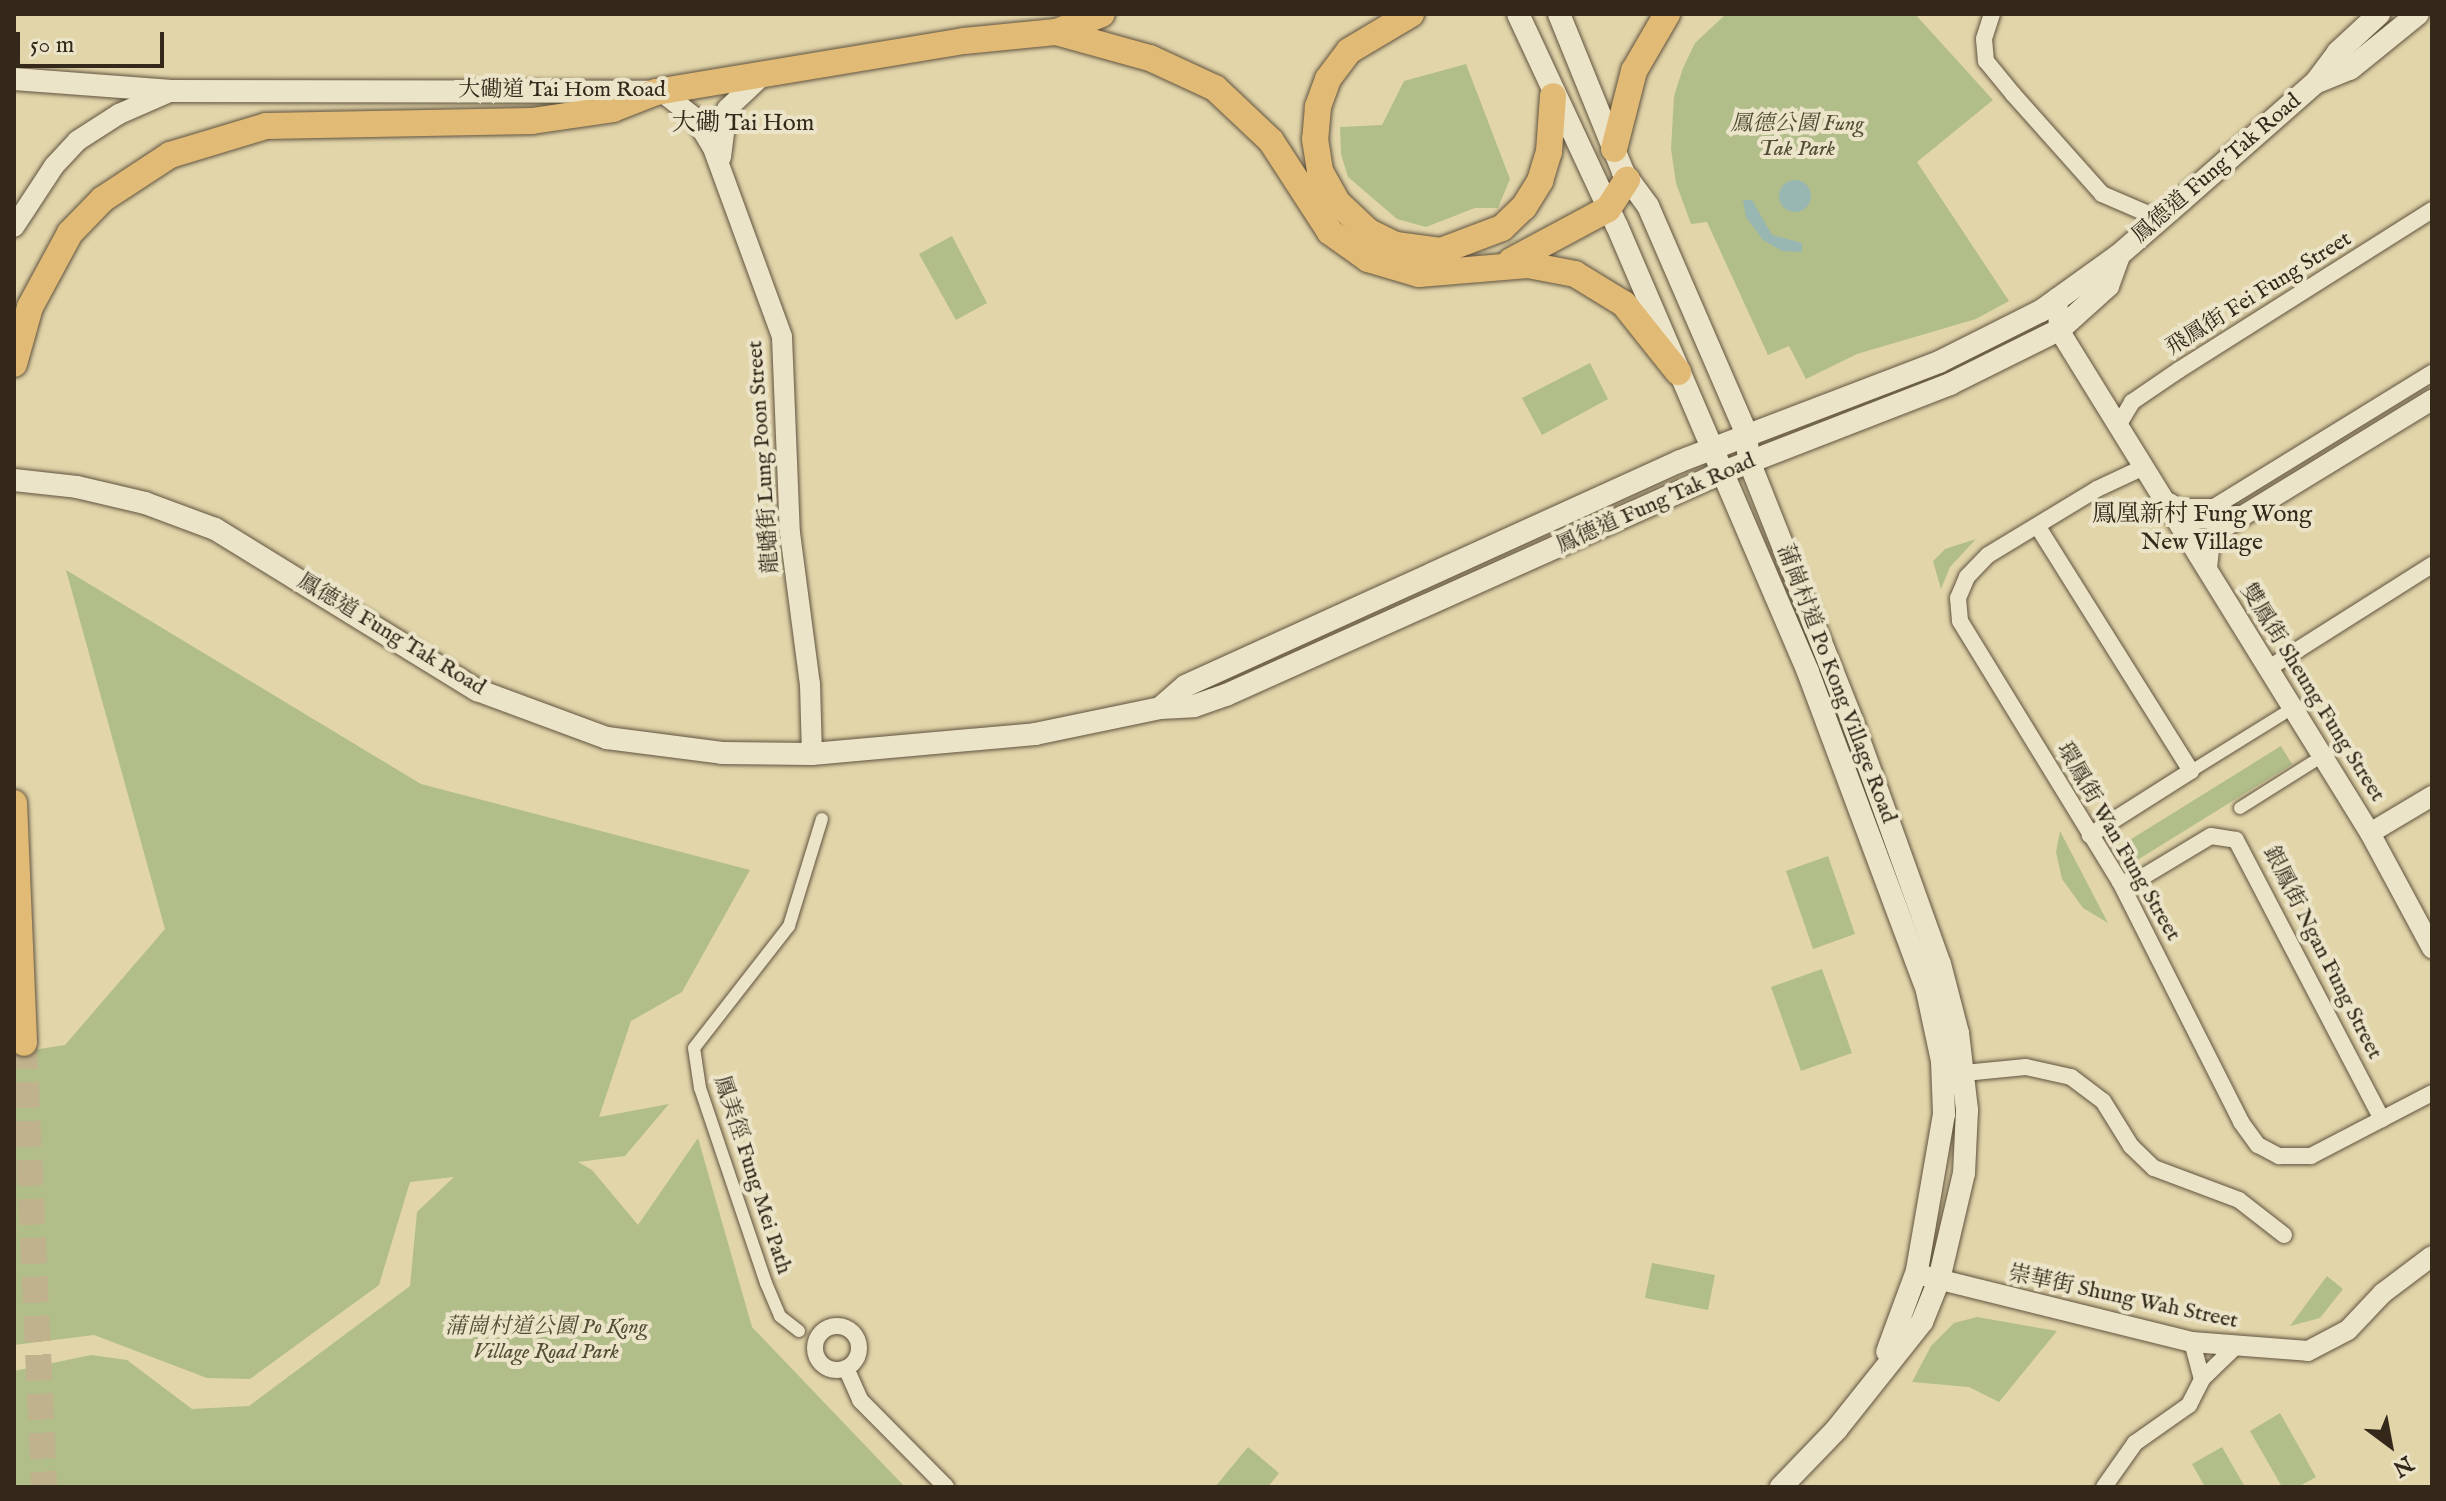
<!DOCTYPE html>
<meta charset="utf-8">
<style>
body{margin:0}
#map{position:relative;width:2446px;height:1501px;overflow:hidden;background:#e2d5aa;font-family:"IM FELL English","Noto Serif TC",serif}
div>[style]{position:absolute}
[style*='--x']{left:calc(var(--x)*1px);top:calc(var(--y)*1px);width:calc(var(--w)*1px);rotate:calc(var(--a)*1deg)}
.green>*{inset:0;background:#b1be8a}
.water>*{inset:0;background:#98b6b2}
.round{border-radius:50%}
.trunk-tunnel>*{height:26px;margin-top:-13px;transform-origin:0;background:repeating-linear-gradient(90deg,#bfb28d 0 26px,transparent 0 39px)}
.roads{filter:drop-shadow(0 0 2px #60533f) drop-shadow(0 0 2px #60533f)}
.pedestrian>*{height:12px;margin:-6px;padding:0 6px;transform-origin:6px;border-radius:6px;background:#ece4c8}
.minor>*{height:16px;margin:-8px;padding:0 8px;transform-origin:8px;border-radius:8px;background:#ece4c8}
.minor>.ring{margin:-8px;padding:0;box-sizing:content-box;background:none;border:16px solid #ece4c8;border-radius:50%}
.tertiary>*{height:20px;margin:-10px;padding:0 10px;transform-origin:10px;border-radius:10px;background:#ece4c8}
.secondary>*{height:22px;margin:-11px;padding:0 11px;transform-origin:11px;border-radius:11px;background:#ece4c8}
.primary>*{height:26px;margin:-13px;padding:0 13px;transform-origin:13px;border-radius:13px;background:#e1ba75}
.trunk>*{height:26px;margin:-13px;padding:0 13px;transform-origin:13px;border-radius:13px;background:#e1ba75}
span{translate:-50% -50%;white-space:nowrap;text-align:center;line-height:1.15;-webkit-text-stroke:8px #ece4c8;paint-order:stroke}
.street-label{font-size:22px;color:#34281b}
.park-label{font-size:22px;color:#534e37;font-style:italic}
.neighbourhood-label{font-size:24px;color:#34281b}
.frame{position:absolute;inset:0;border:16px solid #34281b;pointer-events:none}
.north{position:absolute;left:2350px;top:1405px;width:80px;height:80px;-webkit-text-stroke:6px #ece4c8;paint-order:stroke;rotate:148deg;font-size:22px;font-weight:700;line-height:32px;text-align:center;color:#34281b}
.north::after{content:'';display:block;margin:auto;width:28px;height:36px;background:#34281b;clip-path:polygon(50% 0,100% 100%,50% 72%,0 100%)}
.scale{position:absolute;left:16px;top:32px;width:148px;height:36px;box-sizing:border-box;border:4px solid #34281b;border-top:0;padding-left:10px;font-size:24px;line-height:28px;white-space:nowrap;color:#34281b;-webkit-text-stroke:6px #ece4c8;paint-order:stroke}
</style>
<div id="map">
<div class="green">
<i style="clip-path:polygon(1726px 14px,1915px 14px,1993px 100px,1917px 162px,2009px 301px,1976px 319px,1857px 354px,1806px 379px,1789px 346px,1768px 355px,1707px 222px,1691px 224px,1676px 183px,1671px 149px,1674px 96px,1683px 68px,1695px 43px)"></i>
<i style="clip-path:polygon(1466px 64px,1510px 179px,1498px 208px,1475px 208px,1426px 227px,1397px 219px,1348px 177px,1341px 154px,1340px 127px,1382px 125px,1404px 81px)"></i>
<i style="clip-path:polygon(952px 236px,987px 303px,956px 320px,919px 254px)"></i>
<i style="clip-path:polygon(1590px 363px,1608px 399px,1542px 435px,1522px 398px)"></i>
<i style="clip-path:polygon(1976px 539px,1950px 567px,1941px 589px,1933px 561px,1945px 549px)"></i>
<i style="clip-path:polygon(66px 570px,421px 784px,750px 870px,682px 992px,631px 1021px,599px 1117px,669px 1104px,625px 1156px,578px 1162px,592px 1170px,638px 1225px,698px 1138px,752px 1327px,905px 1487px,14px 1487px,14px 1371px,91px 1355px,127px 1360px,192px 1409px,249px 1406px,410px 1286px,417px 1212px,454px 1177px,410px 1182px,379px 1285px,250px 1379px,207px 1378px,94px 1335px,14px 1345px,14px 1053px,65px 1045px,165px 929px)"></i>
<i style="clip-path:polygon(2281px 746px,2292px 764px,2131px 864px,2120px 846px)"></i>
<i style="clip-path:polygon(2060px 831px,2108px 923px,2083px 908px,2062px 879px,2056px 852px)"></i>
<i style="clip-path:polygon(1828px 856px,1855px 934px,1813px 949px,1786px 871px)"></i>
<i style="clip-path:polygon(1822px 969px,1852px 1053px,1801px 1071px,1771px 987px)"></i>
<i style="clip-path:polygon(1652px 1263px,1715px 1275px,1708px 1310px,1645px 1298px)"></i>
<i style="clip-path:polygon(2327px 1276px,2343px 1289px,2320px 1318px,2290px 1326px)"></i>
<i style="clip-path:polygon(1977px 1317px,2057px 1331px,1999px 1402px,1969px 1387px,1912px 1382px,1931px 1346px,1954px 1323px)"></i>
<i style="clip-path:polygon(2280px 1413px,2316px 1477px,2298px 1487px,2282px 1487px,2250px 1431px)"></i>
<i style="clip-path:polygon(1248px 1447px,1279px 1473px,1268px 1487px,1215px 1487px)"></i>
<i style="clip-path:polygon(2222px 1447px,2245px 1487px,2205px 1487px,2192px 1464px)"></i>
</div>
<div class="water">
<i class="round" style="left:1779px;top:180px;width:32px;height:32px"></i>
<i style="clip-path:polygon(1743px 200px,1752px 200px,1772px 235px,1802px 243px,1802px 252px,1782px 251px,1763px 240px,1746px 217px)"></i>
</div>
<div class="trunk-tunnel">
<i style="--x:24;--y:1043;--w:444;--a:87.4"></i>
</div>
<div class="roads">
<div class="pedestrian">
<i style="--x:2196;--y:768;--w:102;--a:-31.8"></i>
<i style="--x:2240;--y:808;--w:86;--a:-32.2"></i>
<i style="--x:799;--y:1331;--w:24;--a:-142"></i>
<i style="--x:780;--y:1316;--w:36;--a:-113"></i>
<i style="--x:766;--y:1283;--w:206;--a:-108.7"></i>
<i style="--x:700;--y:1088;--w:40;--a:-98.5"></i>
<i style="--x:694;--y:1048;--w:155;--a:-52.1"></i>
<i style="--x:789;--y:926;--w:112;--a:-72.9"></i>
</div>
<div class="minor">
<i style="--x:1992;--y:14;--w:26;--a:108"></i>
<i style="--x:1984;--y:39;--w:22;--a:85"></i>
<i style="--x:1986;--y:61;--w:43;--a:50.7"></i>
<i style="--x:2013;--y:94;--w:134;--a:48.3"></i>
<i style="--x:2102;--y:194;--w:63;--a:23.3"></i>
<i style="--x:2119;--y:424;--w:26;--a:-59"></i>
<i style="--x:2132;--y:402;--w:57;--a:-34.2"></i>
<i style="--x:2179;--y:370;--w:299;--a:-32.3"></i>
<i style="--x:2144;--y:467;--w:52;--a:154.9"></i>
<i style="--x:2097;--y:489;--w:127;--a:148.8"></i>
<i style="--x:1988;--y:555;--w:30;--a:134"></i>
<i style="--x:1967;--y:577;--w:23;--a:113"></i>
<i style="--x:1958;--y:598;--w:23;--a:85"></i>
<i style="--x:1960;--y:621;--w:306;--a:58.5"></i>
<i style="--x:2120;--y:882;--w:269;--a:63.2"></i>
<i style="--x:2241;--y:1122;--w:29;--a:54"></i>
<i style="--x:2258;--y:1145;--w:24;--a:28"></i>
<i style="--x:2279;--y:1156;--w:32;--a:0"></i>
<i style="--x:2311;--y:1156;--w:136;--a:-27.5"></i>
<i style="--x:2188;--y:507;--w:26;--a:0"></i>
<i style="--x:2214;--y:507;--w:256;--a:-31.6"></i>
<i style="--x:2038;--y:527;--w:288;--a:57.9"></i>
<i style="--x:2191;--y:771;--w:120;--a:147.6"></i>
<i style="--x:2269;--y:668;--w:193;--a:-32.3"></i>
<i style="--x:2120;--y:882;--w:16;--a:-4"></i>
<i style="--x:2136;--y:881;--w:87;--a:-31"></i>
<i style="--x:2211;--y:836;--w:25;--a:9"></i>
<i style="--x:2236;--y:840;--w:315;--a:62.4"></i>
<i style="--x:1964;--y:1073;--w:62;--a:-5.5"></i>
<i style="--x:2026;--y:1067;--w:46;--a:12.5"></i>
<i style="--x:2071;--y:1077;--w:40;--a:37"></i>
<i style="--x:2103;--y:1101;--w:53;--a:58.1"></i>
<i style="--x:2131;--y:1146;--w:32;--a:44"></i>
<i style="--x:2154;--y:1168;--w:91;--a:20.6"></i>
<i style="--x:2239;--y:1200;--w:57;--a:37.9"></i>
<i class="ring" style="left:815px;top:1326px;width:28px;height:28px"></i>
<i style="--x:2192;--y:1342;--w:38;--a:75"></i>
<i style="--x:846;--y:1368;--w:35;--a:66"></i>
<i style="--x:860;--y:1400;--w:122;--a:45.3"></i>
<i style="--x:2104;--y:1487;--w:54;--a:-54.8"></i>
<i style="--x:2135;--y:1443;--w:66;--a:-35.1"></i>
<i style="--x:2189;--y:1405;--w:29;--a:-63"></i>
<i style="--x:2202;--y:1379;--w:45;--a:-44.1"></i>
</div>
<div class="tertiary">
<i style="--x:662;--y:92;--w:42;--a:38.2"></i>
<i style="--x:695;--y:118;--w:35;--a:59"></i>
<i style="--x:713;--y:148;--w:201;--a:69.9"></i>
<i style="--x:782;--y:337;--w:196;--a:87.7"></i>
<i style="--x:790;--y:533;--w:152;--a:82.5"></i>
<i style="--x:810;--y:684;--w:70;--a:88.4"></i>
<i style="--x:721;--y:157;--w:48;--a:-82.9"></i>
<i style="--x:727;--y:109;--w:50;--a:-43.4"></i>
<i style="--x:14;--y:227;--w:73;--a:-56.7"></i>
<i style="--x:54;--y:166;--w:34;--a:-47"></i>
<i style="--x:77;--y:141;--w:50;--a:-32.7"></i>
<i style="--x:119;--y:114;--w:58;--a:-23.5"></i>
<i style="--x:2057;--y:298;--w:32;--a:86"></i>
<i style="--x:2059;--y:330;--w:591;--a:58.27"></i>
<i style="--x:2370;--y:833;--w:131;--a:61.7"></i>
<i style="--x:2169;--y:503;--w:31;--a:32"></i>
<i style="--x:2195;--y:519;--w:42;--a:-4.1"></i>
<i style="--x:2207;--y:568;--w:28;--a:-84"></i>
<i style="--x:2210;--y:540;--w:12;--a:-48"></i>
<i style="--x:2218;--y:531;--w:251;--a:-31.5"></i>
<i style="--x:2370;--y:833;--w:72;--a:-30.8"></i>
<i style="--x:1917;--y:1274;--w:283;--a:13.9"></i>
<i style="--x:2192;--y:1342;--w:116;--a:4.4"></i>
<i style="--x:2308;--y:1351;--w:45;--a:-27.7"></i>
<i style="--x:2348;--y:1330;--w:51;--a:-46.6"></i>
<i style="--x:2383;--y:1293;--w:61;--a:-37.1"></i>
</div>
<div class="secondary">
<i style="--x:1518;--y:14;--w:234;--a:65"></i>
<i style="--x:1617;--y:226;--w:485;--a:66.8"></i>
<i style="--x:1808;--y:672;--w:340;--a:69.5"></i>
<i style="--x:1927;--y:991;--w:72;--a:77.9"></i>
<i style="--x:1942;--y:1061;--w:53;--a:87.8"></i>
<i style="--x:1944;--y:1114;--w:159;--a:99.8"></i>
<i style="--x:1917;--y:1271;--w:86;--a:110.3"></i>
<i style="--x:1559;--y:14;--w:170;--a:67.9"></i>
<i style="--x:1623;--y:172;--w:42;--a:53.7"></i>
<i style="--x:1648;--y:206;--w:247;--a:66.6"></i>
<i style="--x:1746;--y:433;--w:28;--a:84"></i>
<i style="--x:1749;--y:461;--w:279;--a:68.3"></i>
<i style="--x:1852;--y:720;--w:259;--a:70.2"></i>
<i style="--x:1940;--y:964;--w:71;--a:75.4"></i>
<i style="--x:1958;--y:1033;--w:78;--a:83.3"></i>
<i style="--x:1967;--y:1110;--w:63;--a:92.7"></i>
<i style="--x:1964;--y:1173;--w:110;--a:103.2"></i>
<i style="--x:1939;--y:1280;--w:45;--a:112"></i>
<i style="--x:1922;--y:1322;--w:137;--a:128.5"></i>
<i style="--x:1837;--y:1429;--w:81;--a:134"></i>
<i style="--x:14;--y:79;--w:158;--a:4.3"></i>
<i style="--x:172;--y:91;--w:480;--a:0.1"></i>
<i style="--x:2317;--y:82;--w:35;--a:-22"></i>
<i style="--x:2350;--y:69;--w:87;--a:-39"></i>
<i style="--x:14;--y:480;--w:63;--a:6.3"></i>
<i style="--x:77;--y:487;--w:70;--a:13.2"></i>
<i style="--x:145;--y:503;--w:75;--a:20.4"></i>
<i style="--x:215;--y:529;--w:308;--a:31.6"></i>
<i style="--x:477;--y:690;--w:139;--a:20.3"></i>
<i style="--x:607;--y:738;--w:116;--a:7.4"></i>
<i style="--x:722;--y:753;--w:90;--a:0.6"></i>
<i style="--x:812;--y:754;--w:224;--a:-5.1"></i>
<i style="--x:1035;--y:734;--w:128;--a:-11.7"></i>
<i style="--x:1160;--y:708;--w:34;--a:-3"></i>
<i style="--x:1194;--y:706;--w:34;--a:-19"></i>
<i style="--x:1226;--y:695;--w:543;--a:-24.16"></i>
<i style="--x:1721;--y:473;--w:246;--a:-21.2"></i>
<i style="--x:1950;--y:384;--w:122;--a:-26.4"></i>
<i style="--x:2059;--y:330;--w:66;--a:-41.9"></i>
<i style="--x:2108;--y:286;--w:33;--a:-70"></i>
<i style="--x:1160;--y:708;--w:33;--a:-41"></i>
<i style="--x:1185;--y:686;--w:544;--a:-24.44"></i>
<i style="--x:1680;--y:461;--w:277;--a:-20.9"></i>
<i style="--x:1939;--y:362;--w:114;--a:-26.6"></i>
<i style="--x:2041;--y:311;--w:96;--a:-35.7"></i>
<i style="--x:2119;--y:255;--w:82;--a:-41.1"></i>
<i style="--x:2181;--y:201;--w:179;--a:-41.4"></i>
<i style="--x:2315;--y:83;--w:39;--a:-53"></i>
<i style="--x:2338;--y:52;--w:56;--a:-42.8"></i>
</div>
<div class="primary">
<i style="--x:1056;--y:32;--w:98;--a:15.5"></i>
<i style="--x:1150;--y:58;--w:72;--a:24.8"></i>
<i style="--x:1215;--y:88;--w:77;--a:43.4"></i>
<i style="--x:1271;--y:141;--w:108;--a:57"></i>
<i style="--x:1330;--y:232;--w:47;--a:35.4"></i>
<i style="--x:1368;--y:259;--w:53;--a:16.4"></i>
<i style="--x:1419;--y:274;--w:109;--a:-4.7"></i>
<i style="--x:1528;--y:265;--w:48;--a:10.8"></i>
<i style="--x:1575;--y:274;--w:57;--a:31.5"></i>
<i style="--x:1624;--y:304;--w:87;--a:51.5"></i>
<i style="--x:656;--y:92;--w:312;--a:-9.4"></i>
<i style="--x:964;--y:41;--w:92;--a:-5.6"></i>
<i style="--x:1056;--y:32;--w:49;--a:-21.4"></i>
<i style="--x:1511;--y:261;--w:110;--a:-28.2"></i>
<i style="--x:1608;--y:209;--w:35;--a:-57"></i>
</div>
<div class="trunk">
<i style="--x:1411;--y:14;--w:72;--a:149.2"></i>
<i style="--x:1349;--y:51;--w:35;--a:127"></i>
<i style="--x:1328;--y:79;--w:30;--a:110"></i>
<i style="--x:1318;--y:107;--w:32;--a:95"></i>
<i style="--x:1315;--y:139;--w:32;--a:81"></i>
<i style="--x:1320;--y:171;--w:35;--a:61"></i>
<i style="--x:1337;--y:202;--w:44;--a:43.2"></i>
<i style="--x:1369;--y:232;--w:30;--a:26"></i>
<i style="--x:1396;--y:245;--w:45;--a:7.6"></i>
<i style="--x:1441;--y:251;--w:65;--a:-20.7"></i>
<i style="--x:1502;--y:228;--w:30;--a:-44"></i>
<i style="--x:1524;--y:207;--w:31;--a:-58"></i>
<i style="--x:1540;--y:181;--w:30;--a:-73"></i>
<i style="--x:1549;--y:152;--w:56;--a:-85.9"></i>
<i style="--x:1614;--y:149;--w:81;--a:-75.6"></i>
<i style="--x:1634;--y:71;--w:66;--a:-59.9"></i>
<i style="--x:14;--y:364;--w:59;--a:-74.3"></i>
<i style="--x:30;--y:307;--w:84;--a:-61.6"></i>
<i style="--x:70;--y:233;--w:47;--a:-45.9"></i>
<i style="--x:103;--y:199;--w:80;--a:-33.3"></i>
<i style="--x:170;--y:155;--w:100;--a:-16.8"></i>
<i style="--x:266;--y:126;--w:266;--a:-1.1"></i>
<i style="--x:532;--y:121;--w:82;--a:-8.4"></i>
<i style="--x:613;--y:109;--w:46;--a:-21.6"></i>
<i style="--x:14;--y:803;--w:240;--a:87.6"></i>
</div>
</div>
<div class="street-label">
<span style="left:562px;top:91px">大磡道 Tai Hom Road</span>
<span style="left:2217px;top:169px;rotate:-41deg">鳳德道 Fung Tak Road</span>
<span style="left:2259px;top:294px;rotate:-32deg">飛鳳街 Fei Fung Street</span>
<span style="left:764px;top:457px;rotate:-94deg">龍蟠街 Lung Poon Street</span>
<span style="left:1656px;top:504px;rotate:-24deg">鳳德道 Fung Tak Road</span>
<span style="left:391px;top:635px;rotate:31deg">鳳德道 Fung Tak Road</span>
<span style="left:1836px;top:684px;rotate:69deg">蒲崗村道 Po Kong Village Road</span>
<span style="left:2312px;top:693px;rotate:58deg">雙鳳街 Sheung Fung Street</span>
<span style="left:2118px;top:842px;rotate:60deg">環鳳街 Wan Fung Street</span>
<span style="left:2322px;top:953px;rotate:63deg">銀鳳街 Ngan Fung Street</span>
<span style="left:752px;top:1175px;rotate:72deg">鳳美徑 Fung Mei Path</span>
<span style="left:2123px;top:1298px;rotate:12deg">崇華街 Shung Wah Street</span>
</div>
<div class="park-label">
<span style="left:1797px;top:137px">鳳德公園 Fung<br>Tak Park</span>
<span style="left:546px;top:1340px">蒲崗村道公園 Po Kong<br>Village Road Park</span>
</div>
<div class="neighbourhood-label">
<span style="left:743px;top:124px">大磡 Tai Hom</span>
<span style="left:2202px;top:529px">鳳凰新村 Fung Wong<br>New Village</span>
</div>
<div class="frame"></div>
<div class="north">N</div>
<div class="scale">50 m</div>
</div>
